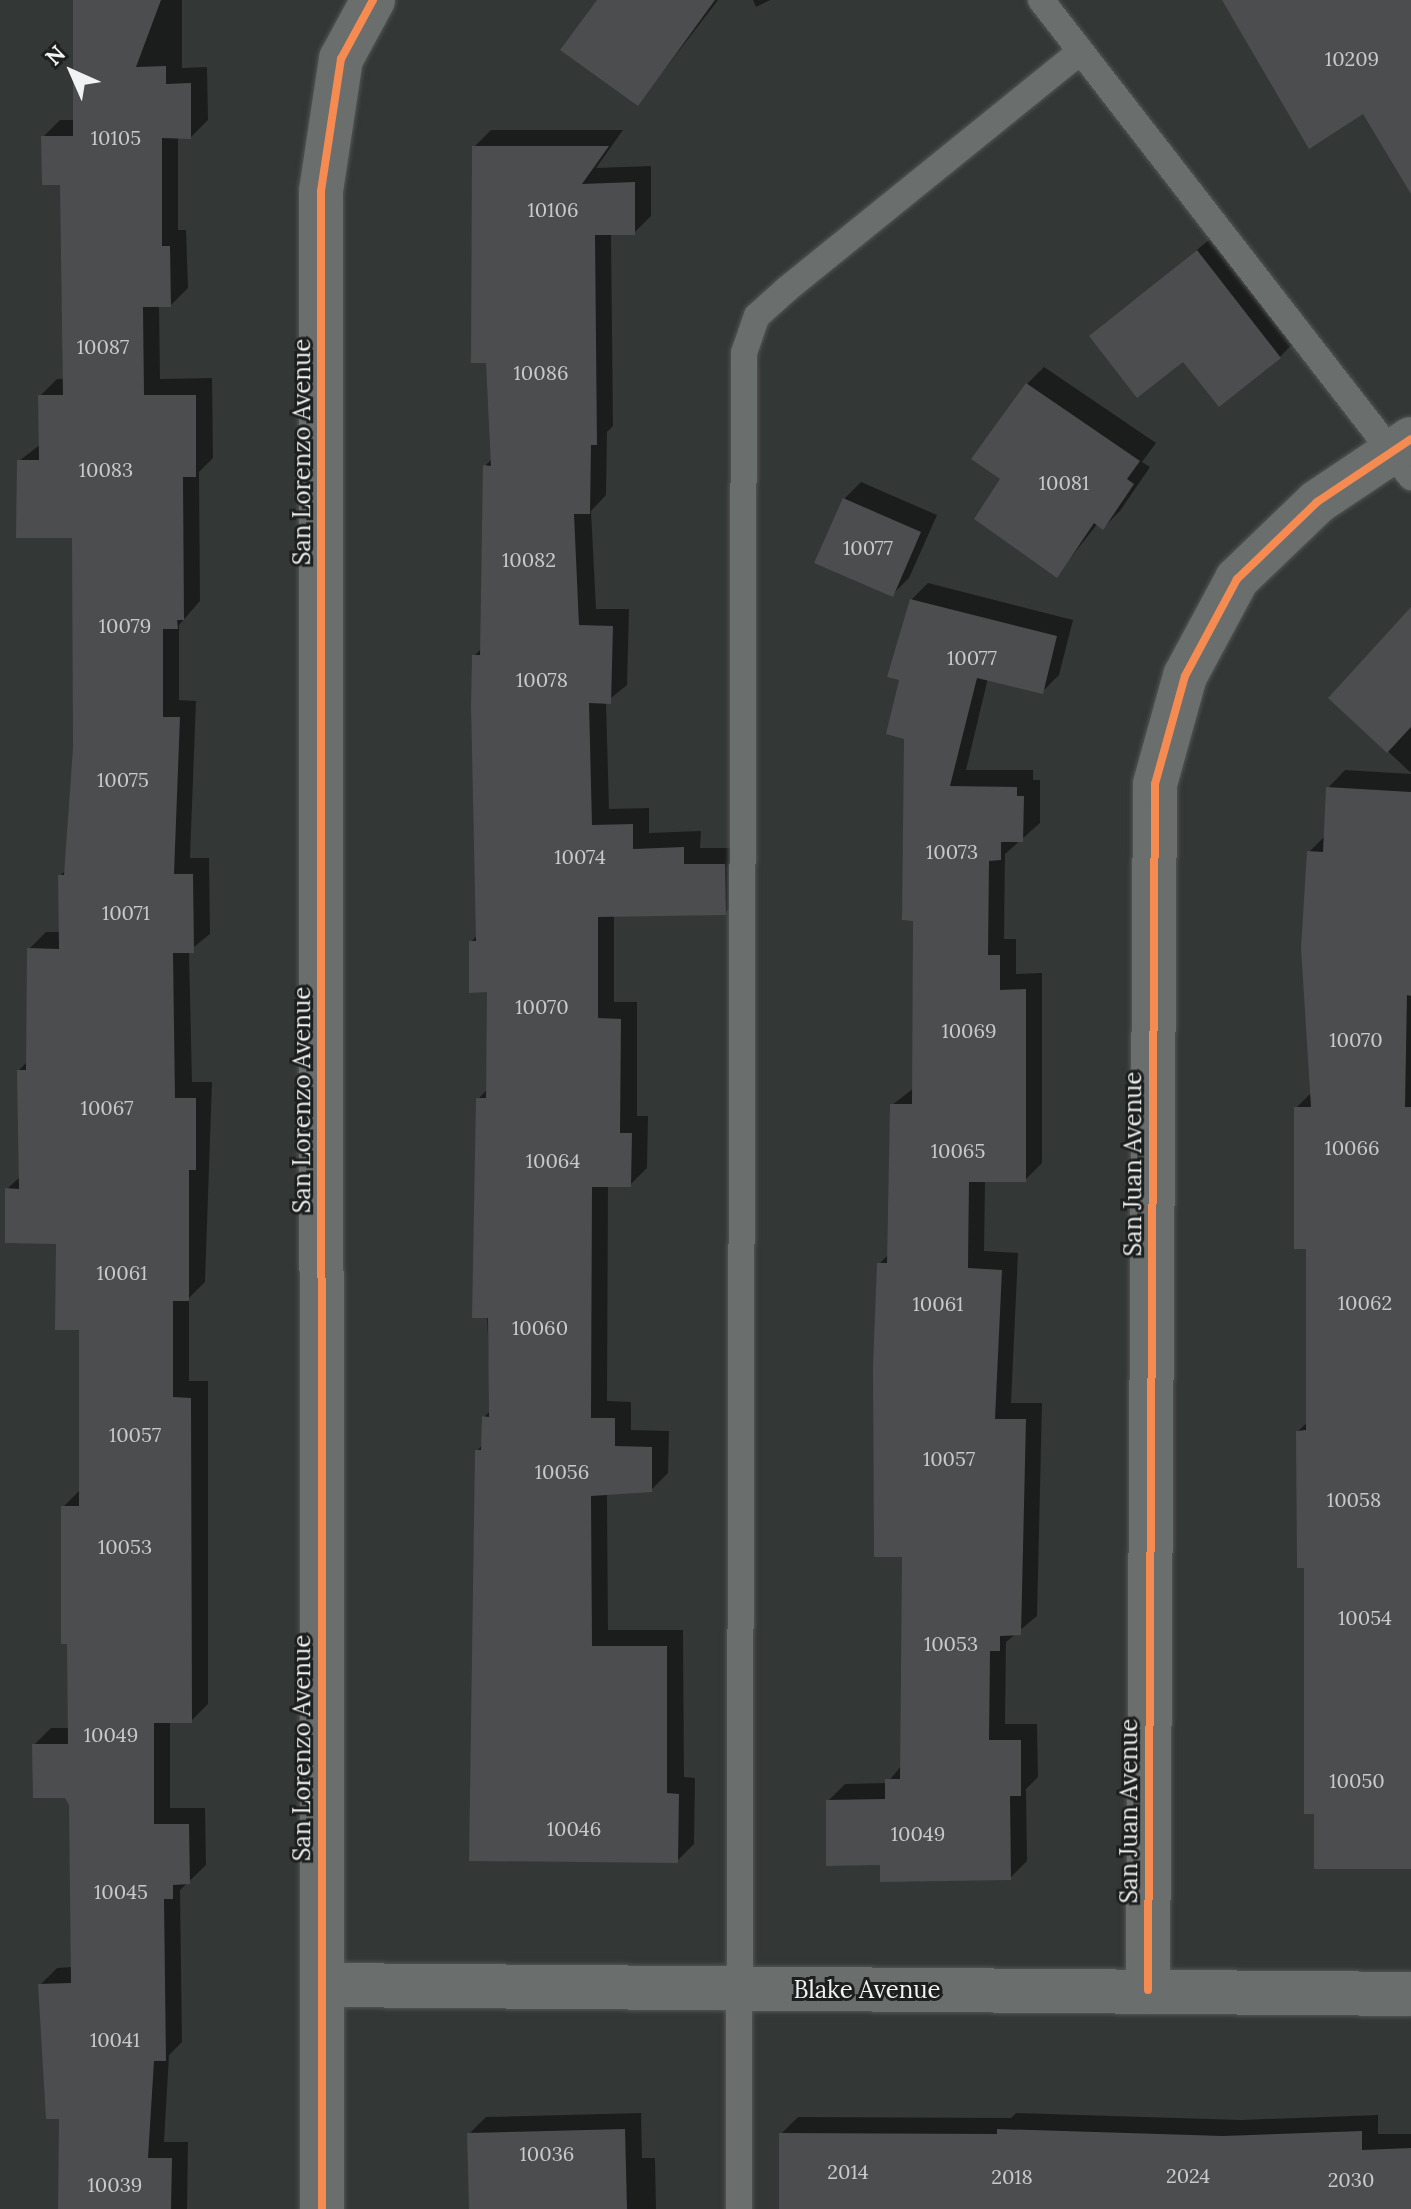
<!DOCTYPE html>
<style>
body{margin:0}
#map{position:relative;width:1411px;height:2209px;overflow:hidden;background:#333736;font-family:Lora,serif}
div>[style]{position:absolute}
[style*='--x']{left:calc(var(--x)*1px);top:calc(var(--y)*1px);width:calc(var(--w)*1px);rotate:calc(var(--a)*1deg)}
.shadow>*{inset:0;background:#0007}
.building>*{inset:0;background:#4c4d4e}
.roads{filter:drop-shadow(0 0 2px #525555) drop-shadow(0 0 2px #525555)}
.service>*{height:26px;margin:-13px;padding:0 13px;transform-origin:13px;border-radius:13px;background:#6a6e6d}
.minor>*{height:44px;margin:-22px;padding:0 22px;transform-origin:22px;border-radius:22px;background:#6a6e6d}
.cycleway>*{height:8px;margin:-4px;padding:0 4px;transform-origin:4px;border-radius:4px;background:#f68b52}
span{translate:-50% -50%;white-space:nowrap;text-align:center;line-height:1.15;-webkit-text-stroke:6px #1c1f1e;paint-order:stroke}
.number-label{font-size:20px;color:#c6caca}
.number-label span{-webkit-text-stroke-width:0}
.street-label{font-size:24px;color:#eff3f3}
.north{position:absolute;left:32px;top:32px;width:80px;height:80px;-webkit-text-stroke:6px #1c1f1e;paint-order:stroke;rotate:315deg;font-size:22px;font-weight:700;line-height:32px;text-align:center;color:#eff3f3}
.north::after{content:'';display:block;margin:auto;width:28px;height:36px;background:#eff3f3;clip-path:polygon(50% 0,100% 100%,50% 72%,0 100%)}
</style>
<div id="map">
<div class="shadow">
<i style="clip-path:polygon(75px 0,182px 0,182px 68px,207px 67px,208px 120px,191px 137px,178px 137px,178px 230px,186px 230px,188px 288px,171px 305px,159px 305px,160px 379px,212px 378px,213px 458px,199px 472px,200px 601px,179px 625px,179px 700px,196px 701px,190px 858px,209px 858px,210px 934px,189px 951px,192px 1082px,212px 1082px,205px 1282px,189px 1298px,189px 1381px,208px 1381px,208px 1704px,191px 1721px,170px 1721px,170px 1808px,205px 1808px,206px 1865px,180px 1890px,182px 2042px,169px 2055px,164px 2142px,188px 2142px,187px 2209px,60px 2209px,61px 2117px,40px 1985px,57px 1968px,73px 1967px,71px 1804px,34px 1745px,51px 1728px,70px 1728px,63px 1507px,81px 1489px,81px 1328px,58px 1242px,7px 1189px,21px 1176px,19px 1070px,28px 1061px,29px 949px,46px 932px,61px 932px,60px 876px,66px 870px,75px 748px,74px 536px,19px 461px,41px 444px,40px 396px,57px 379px,65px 379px,62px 183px,43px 137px,60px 120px,75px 120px)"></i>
<i style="clip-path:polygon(599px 0,718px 0,638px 104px)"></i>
<i style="clip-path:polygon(753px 0,770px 0,756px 7px)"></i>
<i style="clip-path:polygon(491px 130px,623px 130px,596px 168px,651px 166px,651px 216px,634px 233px,611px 233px,613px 426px,607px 432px,606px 495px,591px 511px,596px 609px,629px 609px,627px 685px,606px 702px,609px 809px,649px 808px,649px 833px,701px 831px,700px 848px,741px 848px,742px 896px,725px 913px,614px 915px,614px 1002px,637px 1002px,637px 1116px,648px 1116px,647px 1168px,630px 1185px,608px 1185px,607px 1401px,631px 1402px,631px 1430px,669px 1431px,668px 1473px,651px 1490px,607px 1493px,608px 1630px,683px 1630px,684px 1777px,695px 1778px,694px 1844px,677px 1861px,477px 1451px,483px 1444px,484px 1417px,491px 1410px,478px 1099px,488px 1089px,489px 990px,471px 942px,478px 934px,474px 656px,482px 648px,485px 466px,492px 459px,474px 147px)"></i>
<i style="clip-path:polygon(1215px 235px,1296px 340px,1280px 357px,1183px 360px,1092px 336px)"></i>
<i style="clip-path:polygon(1044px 367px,1156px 443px,1142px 462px,1150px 467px,1120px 511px,1103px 528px,1098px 523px,1057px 575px,1003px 478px,1027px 384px)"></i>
<i style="clip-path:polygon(861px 482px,937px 515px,909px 578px,892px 595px,844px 499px)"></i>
<i style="clip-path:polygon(928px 583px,1073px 620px,1059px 675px,1042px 692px,988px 678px,966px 770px,1033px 770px,1033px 780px,1040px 780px,1040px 823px,1005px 854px,1004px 939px,1016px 939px,1016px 974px,1042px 973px,1042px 1163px,1025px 1180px,985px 1180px,984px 1251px,1018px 1253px,1011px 1403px,1042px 1403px,1037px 1616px,1006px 1642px,1005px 1724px,1037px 1724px,1038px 1777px,1026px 1789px,1027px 1861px,1010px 1878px,883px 1863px,828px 1801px,845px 1784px,887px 1783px,902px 1765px,904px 1555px,879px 1264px,889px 1254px,892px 1105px,914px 1088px,915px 919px,902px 679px,911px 600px)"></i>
<i style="clip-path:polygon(1411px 610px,1411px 773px,1331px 698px)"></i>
<i style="clip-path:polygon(1345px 770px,1411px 774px,1411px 1867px,1306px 1566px,1298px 1431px,1308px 1422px,1308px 1247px,1296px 1108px,1312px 1092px,1309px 852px,1326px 835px,1328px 788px)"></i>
<i style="clip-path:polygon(641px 2113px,642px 2158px,655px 2158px,656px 2209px,473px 2209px,469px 2134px,486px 2117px)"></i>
<i style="clip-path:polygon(1016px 2113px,1241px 2120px,1378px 2115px,1378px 2134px,1411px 2134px,1411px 2209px,781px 2209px,781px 2134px,798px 2117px,1011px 2118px)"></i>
</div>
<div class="building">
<i style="clip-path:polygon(73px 0,161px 0,136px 67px,166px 66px,166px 84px,191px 83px,191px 139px,162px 138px,162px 246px,170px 246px,171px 307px,143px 307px,144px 395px,196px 395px,196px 477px,183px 477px,184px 620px,177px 620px,178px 629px,163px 629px,163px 717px,180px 717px,174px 874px,193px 874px,194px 953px,173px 953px,175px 1098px,196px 1098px,196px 1170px,189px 1170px,189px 1301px,173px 1301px,173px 1397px,191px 1398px,192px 1723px,154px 1723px,154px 1824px,189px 1824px,190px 1884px,173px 1885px,173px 1899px,164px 1899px,166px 2061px,154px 2061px,148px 2158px,172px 2158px,171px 2209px,58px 2209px,59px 2119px,46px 2119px,38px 1984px,71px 1983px,69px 1805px,65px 1798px,33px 1798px,32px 1744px,68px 1744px,67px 1644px,61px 1644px,61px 1506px,79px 1506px,79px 1330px,55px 1330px,56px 1244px,5px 1243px,5px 1188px,19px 1189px,17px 1070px,26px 1070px,27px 948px,59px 949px,58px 875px,64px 875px,73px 748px,72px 538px,16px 538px,17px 460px,39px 460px,38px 395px,63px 395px,60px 185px,42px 185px,41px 136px,73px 136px)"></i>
<i style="clip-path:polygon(597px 0,715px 0,638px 106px,560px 50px)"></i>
<i style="clip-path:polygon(1222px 0,1411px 0,1411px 194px,1363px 114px,1309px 149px)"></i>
<i style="clip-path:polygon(472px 146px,609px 146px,582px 184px,635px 182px,635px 235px,595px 235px,597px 445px,591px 445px,590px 514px,574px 514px,579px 625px,613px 626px,611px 704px,589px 703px,592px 825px,633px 824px,633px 849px,684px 847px,684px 864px,725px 864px,726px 915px,598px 917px,598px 1018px,621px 1019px,620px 1133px,632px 1133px,631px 1187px,592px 1187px,591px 1418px,615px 1418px,615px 1446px,652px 1447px,652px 1492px,591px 1496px,592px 1646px,667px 1646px,667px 1793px,679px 1794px,678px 1863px,469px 1861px,475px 1450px,481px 1450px,482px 1416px,489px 1417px,488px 1318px,472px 1318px,476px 1098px,486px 1098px,487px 992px,469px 993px,469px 941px,476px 941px,471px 705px,472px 655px,480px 655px,483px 465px,491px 466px,486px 363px,471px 363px)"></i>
<i style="clip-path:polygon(1197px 250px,1281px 358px,1219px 407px,1183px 362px,1137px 398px,1089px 336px)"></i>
<i style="clip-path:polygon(1026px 383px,1140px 461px,1127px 479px,1134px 484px,1103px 530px,1094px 523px,1057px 578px,974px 519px,1000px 479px,971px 459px)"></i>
<i style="clip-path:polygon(843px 498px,921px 532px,893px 597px,814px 563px)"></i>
<i style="clip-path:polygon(910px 599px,1057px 636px,1043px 694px,977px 678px,950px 786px,1017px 787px,1017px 796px,1024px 796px,1023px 842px,1001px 842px,1001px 860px,989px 861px,988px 955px,1000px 955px,1000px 990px,1026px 989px,1026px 1182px,969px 1182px,968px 1268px,1002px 1270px,995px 1419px,1026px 1419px,1021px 1635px,1000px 1636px,1000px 1651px,990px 1651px,989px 1740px,1021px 1740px,1021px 1796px,1010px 1796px,1011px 1880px,880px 1882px,880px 1865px,826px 1866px,826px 1800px,885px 1799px,885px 1779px,900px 1779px,902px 1557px,874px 1557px,873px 1367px,877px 1263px,887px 1263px,890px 1104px,912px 1104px,913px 921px,902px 920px,904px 739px,886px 734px,899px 680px,887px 677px)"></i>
<i style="clip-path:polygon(1411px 607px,1411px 727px,1387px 753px,1328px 698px)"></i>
<i style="clip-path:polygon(1326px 787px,1411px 792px,1411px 996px,1407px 995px,1405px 1107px,1411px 1107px,1411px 1869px,1314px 1869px,1314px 1814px,1304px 1814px,1304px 1568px,1297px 1568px,1296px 1431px,1306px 1430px,1306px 1249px,1294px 1249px,1294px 1107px,1311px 1107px,1301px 948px,1307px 851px,1323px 852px)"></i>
<i style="clip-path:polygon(625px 2129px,627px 2209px,469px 2209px,467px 2133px)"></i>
<i style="clip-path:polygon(997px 2129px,1223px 2136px,1362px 2131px,1362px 2150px,1411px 2148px,1411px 2209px,779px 2209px,779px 2133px,997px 2134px)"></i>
</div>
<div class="roads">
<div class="service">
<i style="--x:1041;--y:0;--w:604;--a:52.2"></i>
<i style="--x:739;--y:2209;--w:1856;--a:-89.85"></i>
<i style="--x:744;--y:353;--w:39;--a:-71"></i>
<i style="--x:757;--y:316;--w:40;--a:-42"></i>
<i style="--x:787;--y:289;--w:377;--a:-39"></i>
</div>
<div class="minor">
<i style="--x:322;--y:1985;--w:1089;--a:0.47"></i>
<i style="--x:1148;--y:1990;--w:1206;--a:-89.67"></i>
<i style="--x:1155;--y:784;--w:112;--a:-74.5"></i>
<i style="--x:1185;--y:676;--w:110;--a:-61.8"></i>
<i style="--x:1237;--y:579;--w:111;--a:-43.9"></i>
<i style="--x:1317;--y:502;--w:113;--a:-33.8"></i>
<i style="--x:322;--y:2209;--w:2018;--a:-90.03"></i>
<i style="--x:321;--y:191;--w:134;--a:-81.4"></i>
<i style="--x:341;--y:59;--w:67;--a:-61.5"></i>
</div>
</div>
<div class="cycleway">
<i style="--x:1148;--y:1990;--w:1206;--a:-89.67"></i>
<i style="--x:1155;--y:784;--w:112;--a:-74.5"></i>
<i style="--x:1185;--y:676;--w:110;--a:-61.8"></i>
<i style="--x:1237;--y:579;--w:111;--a:-43.9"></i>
<i style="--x:1317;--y:502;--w:113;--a:-33.8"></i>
<i style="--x:322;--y:2209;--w:2018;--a:-90.03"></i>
<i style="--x:321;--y:191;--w:134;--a:-81.4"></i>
<i style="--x:341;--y:59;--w:67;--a:-61.5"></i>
</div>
<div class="number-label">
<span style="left:1352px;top:58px">10209</span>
<span style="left:116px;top:137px">10105</span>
<span style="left:553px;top:209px">10106</span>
<span style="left:103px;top:346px">10087</span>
<span style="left:541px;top:372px">10086</span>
<span style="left:106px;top:469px">10083</span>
<span style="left:1064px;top:482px">10081</span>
<span style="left:868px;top:547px">10077</span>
<span style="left:529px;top:559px">10082</span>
<span style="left:125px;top:625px">10079</span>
<span style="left:972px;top:657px">10077</span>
<span style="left:542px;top:679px">10078</span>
<span style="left:123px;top:779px">10075</span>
<span style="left:952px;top:851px">10073</span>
<span style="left:580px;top:856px">10074</span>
<span style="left:126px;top:912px">10071</span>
<span style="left:542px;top:1006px">10070</span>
<span style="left:969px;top:1030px">10069</span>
<span style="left:1356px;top:1039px">10070</span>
<span style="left:107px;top:1107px">10067</span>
<span style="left:1352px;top:1147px">10066</span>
<span style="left:958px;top:1150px">10065</span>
<span style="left:553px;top:1160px">10064</span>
<span style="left:122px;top:1272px">10061</span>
<span style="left:1365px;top:1302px">10062</span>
<span style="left:938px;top:1303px">10061</span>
<span style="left:540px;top:1327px">10060</span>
<span style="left:135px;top:1434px">10057</span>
<span style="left:949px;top:1458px">10057</span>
<span style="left:562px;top:1471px">10056</span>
<span style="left:1354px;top:1499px">10058</span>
<span style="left:125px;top:1546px">10053</span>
<span style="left:1365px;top:1617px">10054</span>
<span style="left:951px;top:1643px">10053</span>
<span style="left:111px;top:1734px">10049</span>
<span style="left:1357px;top:1780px">10050</span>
<span style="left:574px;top:1828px">10046</span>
<span style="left:918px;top:1833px">10049</span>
<span style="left:121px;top:1891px">10045</span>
<span style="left:115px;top:2039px">10041</span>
<span style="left:547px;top:2153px">10036</span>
<span style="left:848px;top:2171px">2014</span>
<span style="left:1188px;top:2175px">2024</span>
<span style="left:1012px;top:2176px">2018</span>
<span style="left:1351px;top:2179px">2030</span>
<span style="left:115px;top:2184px">10039</span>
</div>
<div class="street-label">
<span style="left:302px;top:452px;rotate:-90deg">San Lorenzo Avenue</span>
<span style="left:302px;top:1100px;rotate:-90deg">San Lorenzo Avenue</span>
<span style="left:1133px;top:1164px;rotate:-90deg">San Juan Avenue</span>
<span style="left:302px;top:1748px;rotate:-90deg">San Lorenzo Avenue</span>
<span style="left:1129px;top:1811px;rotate:-90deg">San Juan Avenue</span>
<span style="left:867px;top:1990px">Blake Avenue</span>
</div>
<div class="north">N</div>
</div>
